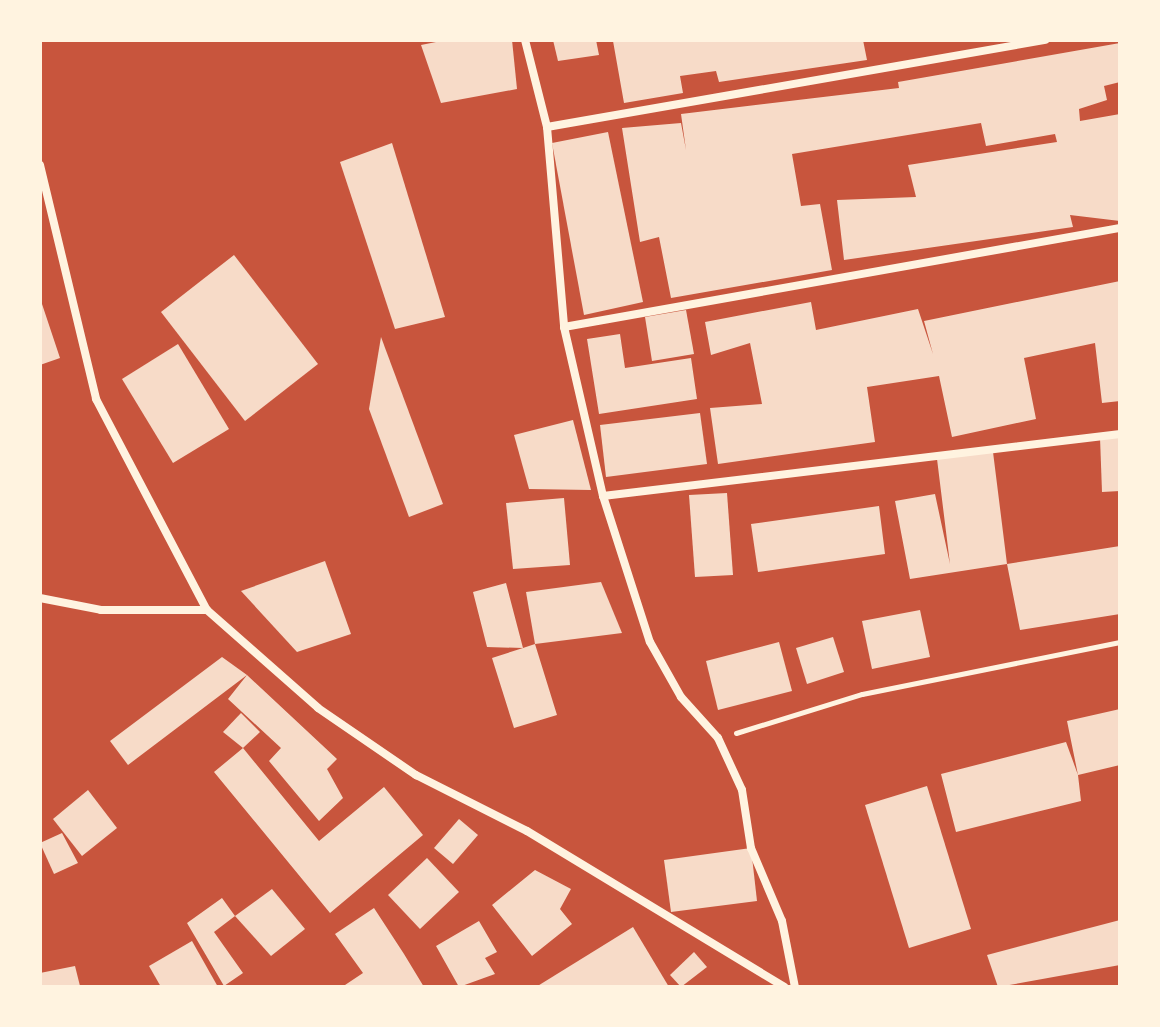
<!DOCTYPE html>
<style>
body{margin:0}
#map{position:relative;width:1160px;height:1027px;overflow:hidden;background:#c8553d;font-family:Lato,sans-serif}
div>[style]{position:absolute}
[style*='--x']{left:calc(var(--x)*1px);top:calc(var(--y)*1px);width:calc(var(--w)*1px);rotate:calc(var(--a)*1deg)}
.building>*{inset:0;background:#f7dbc8}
.path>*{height:5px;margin:-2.5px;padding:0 2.5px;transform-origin:2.5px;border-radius:2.5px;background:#fff3e0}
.minor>*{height:8px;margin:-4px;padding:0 4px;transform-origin:4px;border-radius:4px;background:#fff3e0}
span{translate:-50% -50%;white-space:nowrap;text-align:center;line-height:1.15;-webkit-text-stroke:6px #fff3e0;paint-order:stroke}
.frame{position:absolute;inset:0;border:42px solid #fff3e0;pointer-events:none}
</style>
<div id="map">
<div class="building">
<i style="clip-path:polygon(446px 40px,512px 40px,517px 89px,441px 103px,421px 45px)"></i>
<i style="clip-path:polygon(553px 40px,596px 40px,599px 55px,558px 61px)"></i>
<i style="clip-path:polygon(863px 40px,867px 60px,719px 82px,716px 71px,680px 76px,683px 93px,624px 103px,613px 41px)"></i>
<i style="clip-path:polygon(1120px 43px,1120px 82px,1104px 86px,1107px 100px,1079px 109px,1080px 121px,1120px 114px,1120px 221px,1070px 215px,1073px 227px,844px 260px,837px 200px,916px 197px,908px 165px,1057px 142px,1055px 134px,986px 146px,981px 123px,792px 154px,801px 206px,820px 204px,832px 270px,671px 298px,659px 237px,640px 242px,622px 128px,681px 123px,686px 150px,681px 114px,899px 88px,898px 82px)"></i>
<i style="clip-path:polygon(608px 132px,643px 302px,584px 315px,552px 143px)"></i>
<i style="clip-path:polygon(392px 143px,445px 317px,395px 329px,340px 162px)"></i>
<i style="clip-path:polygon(234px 255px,318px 364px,245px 421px,161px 312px)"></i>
<i style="clip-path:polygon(1120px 281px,1120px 401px,1102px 403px,1095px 343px,1024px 358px,1036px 419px,952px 437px,939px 376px,867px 387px,875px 442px,718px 464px,710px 408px,762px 404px,750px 343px,711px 355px,705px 322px,811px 302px,816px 330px,918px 309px,933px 354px,924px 321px)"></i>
<i style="clip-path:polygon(40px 298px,60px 358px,40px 365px)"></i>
<i style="clip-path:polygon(686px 310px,694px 354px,652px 361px,645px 317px)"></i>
<i style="clip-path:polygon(620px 334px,625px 368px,691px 358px,697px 399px,599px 414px,587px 339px)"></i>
<i style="clip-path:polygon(381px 337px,443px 504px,409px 517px,369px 409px)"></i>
<i style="clip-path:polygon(178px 344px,229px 429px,173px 463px,122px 379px)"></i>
<i style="clip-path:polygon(700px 413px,707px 464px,606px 477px,600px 425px)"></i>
<i style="clip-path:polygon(573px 420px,591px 490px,529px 489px,514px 435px)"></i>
<i style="clip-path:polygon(1120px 436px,1120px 491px,1102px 492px,1100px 437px)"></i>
<i style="clip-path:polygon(993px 452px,1007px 564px,1120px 546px,1120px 614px,1020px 630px,1007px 564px,910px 579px,895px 501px,935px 494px,950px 564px,937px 459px)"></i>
<i style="clip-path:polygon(727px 493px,733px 575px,695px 577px,689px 495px)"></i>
<i style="clip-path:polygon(564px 498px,570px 565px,513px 569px,506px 503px)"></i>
<i style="clip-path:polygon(879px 506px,885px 554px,758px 572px,751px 524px)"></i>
<i style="clip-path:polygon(325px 561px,351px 634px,297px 652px,241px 591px)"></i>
<i style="clip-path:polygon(601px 582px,622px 633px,535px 644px,526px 592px)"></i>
<i style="clip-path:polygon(506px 583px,523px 648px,535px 644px,557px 715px,514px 728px,492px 658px,523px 648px,487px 647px,473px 592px)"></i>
<i style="clip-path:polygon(920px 610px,930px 657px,872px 669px,862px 621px)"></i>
<i style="clip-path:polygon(833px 637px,844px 672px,807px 684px,796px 648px)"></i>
<i style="clip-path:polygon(779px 642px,792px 691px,718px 710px,706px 661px)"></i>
<i style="clip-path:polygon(222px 657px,247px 675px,337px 759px,327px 769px,343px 798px,319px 821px,269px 761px,281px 748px,228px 699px,247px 675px,128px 765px,110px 741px)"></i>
<i style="clip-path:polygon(1120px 709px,1120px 765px,1078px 775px,1081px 801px,956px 832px,941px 774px,1066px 742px,1078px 775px,1067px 721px)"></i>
<i style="clip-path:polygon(241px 713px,260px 732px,243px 748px,223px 732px)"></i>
<i style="clip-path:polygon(243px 748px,319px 841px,384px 787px,423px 835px,330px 913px,214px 772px)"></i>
<i style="clip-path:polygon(927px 786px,971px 929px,909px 948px,865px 805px)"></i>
<i style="clip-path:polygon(88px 790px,117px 828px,82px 856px,53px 819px)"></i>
<i style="clip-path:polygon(459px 819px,478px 835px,453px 864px,434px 848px)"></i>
<i style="clip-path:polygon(62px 833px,78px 863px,54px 874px,40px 843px)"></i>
<i style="clip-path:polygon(751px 848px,757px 901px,671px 912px,664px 860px)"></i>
<i style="clip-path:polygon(427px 858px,459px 892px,420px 929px,388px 895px)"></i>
<i style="clip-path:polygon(535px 870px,571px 889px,560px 909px,572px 924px,532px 956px,492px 905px)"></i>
<i style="clip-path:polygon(272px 889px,305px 929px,271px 956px,235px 916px)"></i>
<i style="clip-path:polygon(222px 898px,235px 916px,214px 932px,243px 973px,224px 986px,187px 923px)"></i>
<i style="clip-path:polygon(374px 908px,404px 954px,424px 987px,342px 987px,363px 973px,335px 934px)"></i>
<i style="clip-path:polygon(1120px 920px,1120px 965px,998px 987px,987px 955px)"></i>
<i style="clip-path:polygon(479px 921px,497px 952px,485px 958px,495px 974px,459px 987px,436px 946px)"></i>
<i style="clip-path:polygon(633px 927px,669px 987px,536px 987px)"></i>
<i style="clip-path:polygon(192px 941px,218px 987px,161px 987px,149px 966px)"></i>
<i style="clip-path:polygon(694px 952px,707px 967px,681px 987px,670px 975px)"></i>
<i style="clip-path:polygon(75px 966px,80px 986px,40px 987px,40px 973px)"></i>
</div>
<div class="path">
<i style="--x:736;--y:733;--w:132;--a:-17.2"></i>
<i style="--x:862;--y:694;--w:263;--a:-11.4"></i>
</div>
<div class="minor">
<i style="--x:525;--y:40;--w:90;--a:75.8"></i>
<i style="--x:547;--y:127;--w:201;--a:85.1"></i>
<i style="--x:564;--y:327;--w:173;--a:77"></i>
<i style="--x:603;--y:496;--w:153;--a:72.2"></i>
<i style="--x:650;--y:642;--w:63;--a:60.6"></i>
<i style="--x:681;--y:697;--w:55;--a:47.9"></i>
<i style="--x:718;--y:738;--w:57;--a:65.2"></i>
<i style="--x:742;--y:790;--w:59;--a:81.2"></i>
<i style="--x:751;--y:848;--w:79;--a:67"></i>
<i style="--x:782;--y:921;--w:67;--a:78.9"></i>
<i style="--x:547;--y:127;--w:506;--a:-9.91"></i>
<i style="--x:40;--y:165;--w:241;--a:76.5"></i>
<i style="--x:96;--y:399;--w:238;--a:62.3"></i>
<i style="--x:207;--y:610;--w:148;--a:41.4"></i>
<i style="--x:318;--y:708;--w:119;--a:34.4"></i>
<i style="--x:416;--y:775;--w:124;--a:26.8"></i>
<i style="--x:527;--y:831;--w:301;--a:31.2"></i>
<i style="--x:564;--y:327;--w:565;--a:-10.1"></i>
<i style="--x:603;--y:496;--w:521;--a:-6.84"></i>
<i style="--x:40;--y:598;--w:62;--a:11.1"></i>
<i style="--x:101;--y:610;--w:106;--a:0"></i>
</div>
<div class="frame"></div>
</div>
